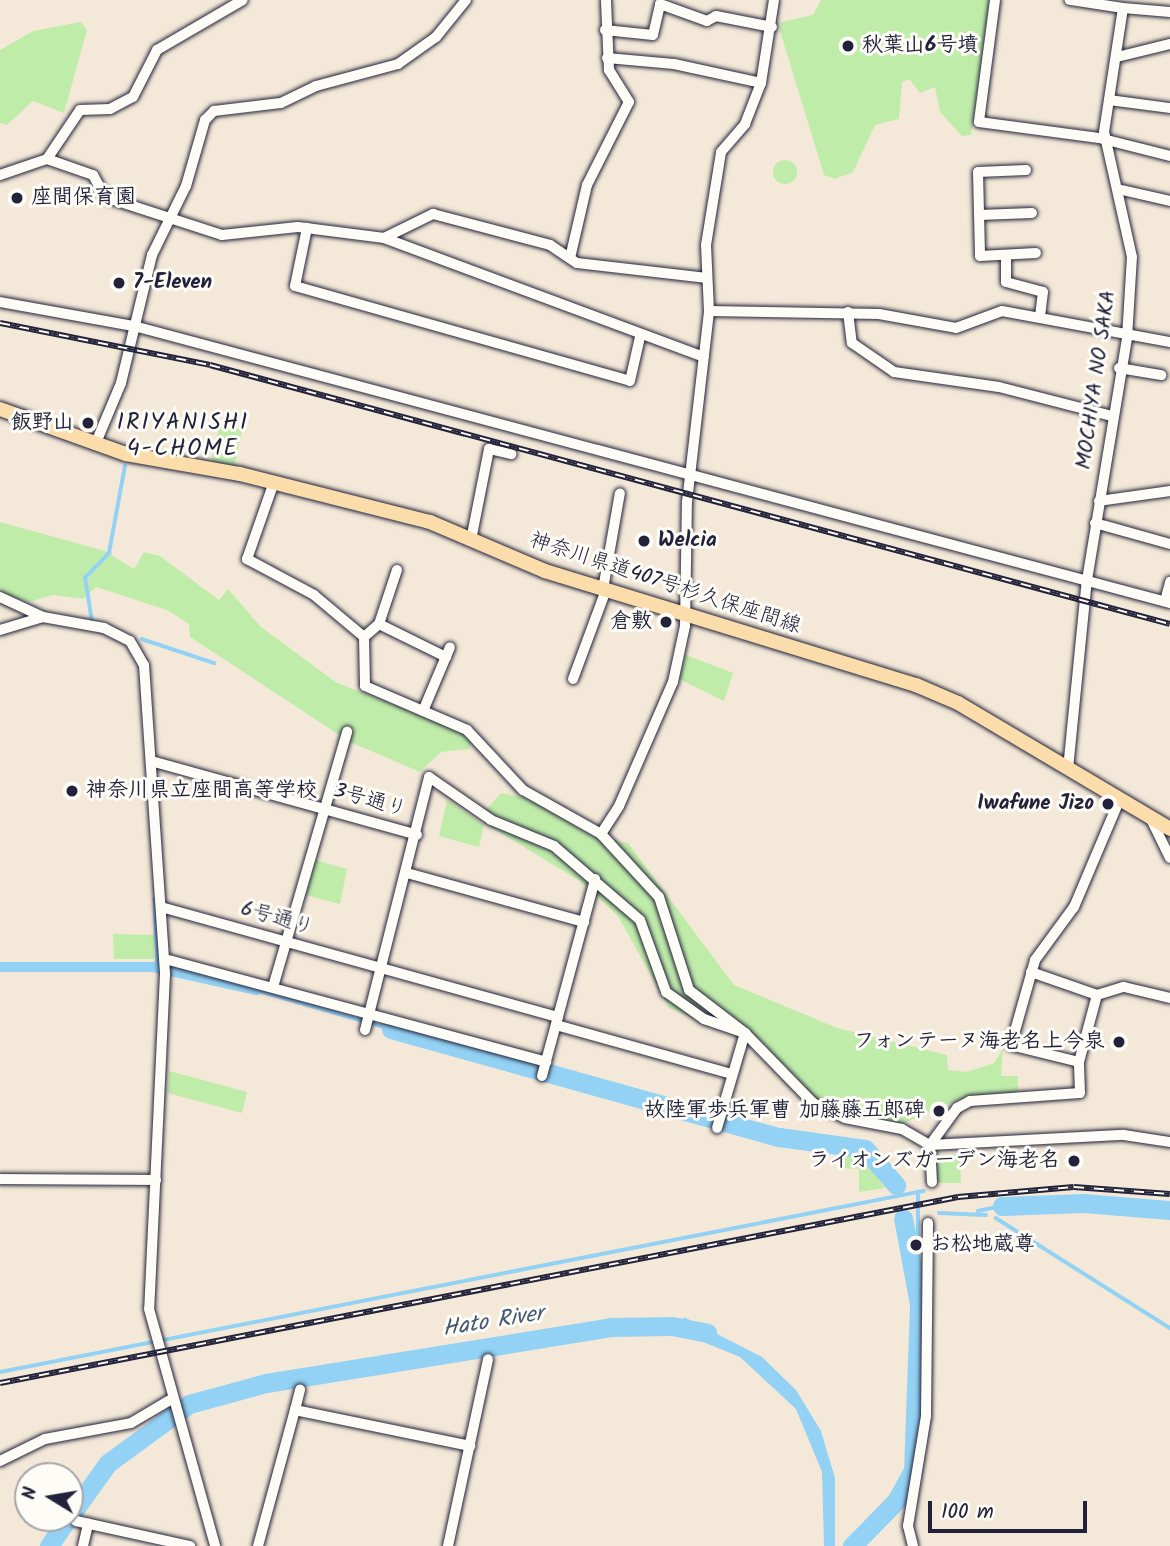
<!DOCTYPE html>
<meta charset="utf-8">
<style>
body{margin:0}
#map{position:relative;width:1170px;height:1546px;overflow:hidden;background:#f4e9d8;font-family:Kalam,"Klee One",sans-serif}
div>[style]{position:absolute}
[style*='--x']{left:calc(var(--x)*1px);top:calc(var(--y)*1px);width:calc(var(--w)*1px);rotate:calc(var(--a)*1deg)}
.green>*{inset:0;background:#c0ecaa}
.round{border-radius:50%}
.water>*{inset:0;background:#93d2f4}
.stream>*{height:3.5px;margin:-1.75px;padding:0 1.75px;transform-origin:1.75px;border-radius:1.75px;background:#93d2f4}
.canal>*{height:10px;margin:-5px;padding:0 5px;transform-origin:5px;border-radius:5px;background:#93d2f4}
.river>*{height:19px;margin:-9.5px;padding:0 9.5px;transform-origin:9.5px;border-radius:9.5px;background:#93d2f4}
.roads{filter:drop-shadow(0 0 2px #22223b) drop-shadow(0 0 2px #22223b)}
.minor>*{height:10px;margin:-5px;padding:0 5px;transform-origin:5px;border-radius:5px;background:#fdfcf7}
.major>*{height:14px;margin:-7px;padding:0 7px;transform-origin:7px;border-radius:7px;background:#fbddab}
.rail>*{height:6px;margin-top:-3px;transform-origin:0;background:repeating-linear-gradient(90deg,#fdfcf7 0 10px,#22223b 0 20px);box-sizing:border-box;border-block:2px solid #22223b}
.dots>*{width:19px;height:19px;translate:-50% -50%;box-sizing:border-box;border:4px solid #fdfcf7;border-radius:50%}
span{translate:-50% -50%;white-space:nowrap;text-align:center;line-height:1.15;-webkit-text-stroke:6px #fdfcf7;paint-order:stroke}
.poi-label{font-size:21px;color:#22223b;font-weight:700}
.left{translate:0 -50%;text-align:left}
.right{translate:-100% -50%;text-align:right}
.street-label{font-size:21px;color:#22223b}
.neighbourhood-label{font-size:23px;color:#22223b;letter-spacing:2px}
.water-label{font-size:23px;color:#445772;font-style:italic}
.north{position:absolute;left:14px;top:1462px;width:70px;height:70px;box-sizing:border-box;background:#fdfcf7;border:2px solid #a5a5ac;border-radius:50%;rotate:281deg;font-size:19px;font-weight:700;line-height:28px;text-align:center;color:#22223b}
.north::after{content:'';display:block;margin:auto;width:24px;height:32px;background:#22223b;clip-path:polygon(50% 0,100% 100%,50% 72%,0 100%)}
.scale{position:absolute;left:928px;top:1501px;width:159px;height:32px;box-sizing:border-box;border:4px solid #22223b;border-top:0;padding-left:9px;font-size:21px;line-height:24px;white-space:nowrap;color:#22223b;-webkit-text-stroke:5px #fdfcf7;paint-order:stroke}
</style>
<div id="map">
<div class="green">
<i style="clip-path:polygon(821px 0,990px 0,971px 135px,962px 136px,940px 112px,935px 87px,920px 93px,909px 79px,902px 82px,899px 119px,875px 125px,853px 172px,835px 179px,824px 175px,780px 31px,781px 22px,813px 15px)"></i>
<i style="clip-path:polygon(81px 22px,87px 30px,64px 113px,33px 101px,7px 125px,0 123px,0 50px,33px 31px)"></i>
<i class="round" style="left:773px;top:160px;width:24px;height:24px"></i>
<i style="clip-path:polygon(219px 426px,242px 430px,234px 467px,211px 462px)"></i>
<i style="clip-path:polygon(0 522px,105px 551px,134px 569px,144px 552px,160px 556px,219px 600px,228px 589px,261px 627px,337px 683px,460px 730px,473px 741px,469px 749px,441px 752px,420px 772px,350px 742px,190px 637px,189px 624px,167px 610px,96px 587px,83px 599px,53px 595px,29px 602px,0 593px)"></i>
<i style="clip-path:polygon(686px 655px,733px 673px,724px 701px,679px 679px)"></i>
<i style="clip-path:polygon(501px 793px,526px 798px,590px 835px,628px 843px,734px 985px,837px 1028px,947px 1055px,948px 1070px,967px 1072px,994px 1063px,1003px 1049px,1001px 1076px,1018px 1076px,1018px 1094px,967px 1096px,885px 1131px,816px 1110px,758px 1046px,669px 1008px,618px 916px,580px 881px,484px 823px,482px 814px)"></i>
<i style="clip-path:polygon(447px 800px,484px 825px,479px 847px,439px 836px)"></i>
<i style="clip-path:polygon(315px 860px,347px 869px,340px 904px,306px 895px)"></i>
<i style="clip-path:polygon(113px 934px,154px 935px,154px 959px,114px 959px)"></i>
<i style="clip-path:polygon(169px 1071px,247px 1092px,242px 1113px,168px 1093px)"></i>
<i style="clip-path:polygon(840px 1152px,866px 1162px,885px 1188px,859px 1192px,859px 1169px,840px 1168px)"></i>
<i style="clip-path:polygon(960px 1154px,961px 1183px,935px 1183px,935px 1155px)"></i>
</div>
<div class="water">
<i style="clip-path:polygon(684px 1317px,762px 1357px,796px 1390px,821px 1431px,835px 1478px,835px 1546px,824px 1546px,822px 1472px,796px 1409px,740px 1357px,681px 1333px)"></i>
</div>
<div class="stream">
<i style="--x:92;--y:622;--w:45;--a:-99"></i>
<i style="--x:85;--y:578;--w:35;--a:-46"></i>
<i style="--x:109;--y:553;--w:88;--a:-79.6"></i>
<i style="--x:142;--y:639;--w:76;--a:18.4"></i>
<i style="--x:155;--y:899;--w:69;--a:87.5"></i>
<i style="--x:256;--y:990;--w:141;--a:16.1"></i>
<i style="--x:978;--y:1211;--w:25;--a:-12"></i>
<i style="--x:939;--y:1213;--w:47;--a:2.4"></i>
<i style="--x:996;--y:1218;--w:206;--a:32.3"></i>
<i style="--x:907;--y:1243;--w:11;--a:-15"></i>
<i style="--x:918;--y:1240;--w:48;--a:-90"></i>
<i style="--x:0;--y:1372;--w:941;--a:-11.09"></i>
</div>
<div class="canal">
<i style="--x:0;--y:967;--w:153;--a:0"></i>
<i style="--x:153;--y:967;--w:106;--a:12.6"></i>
</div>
<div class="river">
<i style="--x:391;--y:1029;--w:403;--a:15.6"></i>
<i style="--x:779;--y:1137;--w:87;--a:7.9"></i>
<i style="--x:865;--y:1149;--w:48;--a:49.3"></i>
<i style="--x:1002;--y:1206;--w:81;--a:-2.1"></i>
<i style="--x:1083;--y:1203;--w:87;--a:4.6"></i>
<i style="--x:70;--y:1516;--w:65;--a:-54.4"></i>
<i style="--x:108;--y:1463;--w:100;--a:-36.1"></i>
<i style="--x:189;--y:1404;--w:80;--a:-15.3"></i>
<i style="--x:266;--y:1383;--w:351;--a:-9.2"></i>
<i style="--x:612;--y:1327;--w:60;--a:-1"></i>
<i style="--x:672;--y:1326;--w:36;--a:11"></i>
<i style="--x:49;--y:1546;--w:34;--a:-56"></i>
<i style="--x:852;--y:1546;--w:63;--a:-45.6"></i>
<i style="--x:896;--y:1501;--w:35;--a:-61"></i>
<i style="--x:913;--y:1470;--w:166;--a:-87.9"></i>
<i style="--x:919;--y:1304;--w:87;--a:-100.5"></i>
</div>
<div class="roads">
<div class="minor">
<i style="--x:995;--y:0;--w:123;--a:97.5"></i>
<i style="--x:979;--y:122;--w:121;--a:7.6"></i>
<i style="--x:1099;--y:138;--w:73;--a:14.2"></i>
<i style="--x:1123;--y:8;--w:47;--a:4.9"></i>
<i style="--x:605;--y:30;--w:48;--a:5.9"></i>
<i style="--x:653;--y:35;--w:32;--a:-77"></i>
<i style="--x:660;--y:4;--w:50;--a:19.9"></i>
<i style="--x:707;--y:21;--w:10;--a:-29"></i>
<i style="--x:716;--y:16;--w:57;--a:11.1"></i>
<i style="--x:1117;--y:57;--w:55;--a:-13.8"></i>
<i style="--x:607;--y:58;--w:67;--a:5.1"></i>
<i style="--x:674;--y:64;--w:89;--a:12.3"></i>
<i style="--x:1109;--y:100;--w:62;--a:7.5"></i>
<i style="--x:47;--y:159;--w:49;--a:19.2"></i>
<i style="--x:93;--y:175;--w:25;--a:61"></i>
<i style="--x:105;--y:197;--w:123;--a:18"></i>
<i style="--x:222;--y:235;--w:76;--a:-6"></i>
<i style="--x:298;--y:227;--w:87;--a:7.3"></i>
<i style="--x:384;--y:238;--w:55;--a:-26.1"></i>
<i style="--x:433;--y:214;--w:121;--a:14.8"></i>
<i style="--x:550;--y:245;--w:32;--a:34"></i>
<i style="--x:577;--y:263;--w:131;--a:6.6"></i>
<i style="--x:1026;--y:170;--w:48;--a:177.6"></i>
<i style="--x:978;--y:172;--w:84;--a:88.6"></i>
<i style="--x:980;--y:256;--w:56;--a:-3.1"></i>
<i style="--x:0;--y:175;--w:50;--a:-18.8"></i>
<i style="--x:47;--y:159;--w:59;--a:-56"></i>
<i style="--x:80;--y:110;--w:30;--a:-2"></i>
<i style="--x:110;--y:109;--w:26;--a:-28"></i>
<i style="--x:133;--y:97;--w:53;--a:-62.9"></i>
<i style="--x:157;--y:50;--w:99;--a:-30.2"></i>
<i style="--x:1122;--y:190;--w:49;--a:12.9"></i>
<i style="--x:979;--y:215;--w:53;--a:-2.2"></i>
<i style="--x:307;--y:228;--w:59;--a:101.7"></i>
<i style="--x:295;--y:286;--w:348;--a:15.8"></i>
<i style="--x:630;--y:381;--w:45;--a:-77.2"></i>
<i style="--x:384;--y:238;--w:341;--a:20.4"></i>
<i style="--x:1006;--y:255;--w:27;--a:90"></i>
<i style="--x:1006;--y:282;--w:38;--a:15"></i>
<i style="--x:1043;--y:292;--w:24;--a:97"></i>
<i style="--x:570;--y:258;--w:75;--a:-76.9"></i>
<i style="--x:587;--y:185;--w:93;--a:-63.2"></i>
<i style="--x:629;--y:102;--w:38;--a:-122"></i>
<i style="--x:609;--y:70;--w:70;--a:-92.5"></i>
<i style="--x:0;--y:302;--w:136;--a:10.2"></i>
<i style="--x:134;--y:326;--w:1072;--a:14.97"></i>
<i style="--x:709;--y:311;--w:170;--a:1"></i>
<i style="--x:879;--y:314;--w:78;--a:10.3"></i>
<i style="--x:956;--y:328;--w:49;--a:-20.3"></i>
<i style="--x:1002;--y:311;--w:171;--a:10.5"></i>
<i style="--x:848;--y:312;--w:31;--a:83"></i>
<i style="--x:852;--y:343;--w:51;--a:34.6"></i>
<i style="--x:894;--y:372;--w:106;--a:8.1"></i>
<i style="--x:999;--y:387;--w:117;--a:14.4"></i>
<i style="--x:1119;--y:368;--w:43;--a:9.5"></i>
<i style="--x:95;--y:445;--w:67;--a:-67.2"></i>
<i style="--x:121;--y:383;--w:132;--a:-76.4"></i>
<i style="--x:152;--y:255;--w:77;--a:-63.8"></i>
<i style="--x:186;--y:186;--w:69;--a:-73.9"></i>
<i style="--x:205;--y:120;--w:13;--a:-45"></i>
<i style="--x:214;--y:111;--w:67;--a:-6.8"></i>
<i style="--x:281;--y:103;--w:39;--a:-26"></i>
<i style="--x:316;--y:86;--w:85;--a:-15"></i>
<i style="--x:398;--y:64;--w:47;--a:-35.4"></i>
<i style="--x:436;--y:37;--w:48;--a:-51"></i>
<i style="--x:274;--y:482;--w:82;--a:109.3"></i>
<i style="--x:247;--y:559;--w:76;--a:28.2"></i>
<i style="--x:314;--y:595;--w:65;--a:40"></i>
<i style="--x:364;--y:637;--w:49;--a:88.8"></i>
<i style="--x:365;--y:686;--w:111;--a:23.3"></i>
<i style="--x:467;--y:730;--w:82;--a:47"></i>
<i style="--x:523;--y:790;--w:90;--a:29.4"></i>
<i style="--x:601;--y:834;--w:86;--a:47.4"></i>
<i style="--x:659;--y:897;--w:98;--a:72.1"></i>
<i style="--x:689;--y:990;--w:71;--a:37.5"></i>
<i style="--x:745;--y:1033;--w:98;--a:45.8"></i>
<i style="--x:813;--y:1103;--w:35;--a:25"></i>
<i style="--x:845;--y:1118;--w:58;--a:10.9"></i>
<i style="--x:902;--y:1129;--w:32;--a:30"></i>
<i style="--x:1099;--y:501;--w:72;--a:-8"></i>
<i style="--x:1095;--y:523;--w:78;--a:15.6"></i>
<i style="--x:471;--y:540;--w:93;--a:-78.8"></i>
<i style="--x:489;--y:449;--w:23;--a:13"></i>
<i style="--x:603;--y:589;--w:97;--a:-80"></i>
<i style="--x:0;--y:597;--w:47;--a:24.9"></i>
<i style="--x:1165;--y:601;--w:20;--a:-75"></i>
<i style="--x:379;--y:624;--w:75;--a:26.2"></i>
<i style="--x:0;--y:630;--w:45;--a:-16.8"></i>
<i style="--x:43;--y:617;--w:62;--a:10.2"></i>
<i style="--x:104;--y:628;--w:29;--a:27"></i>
<i style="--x:130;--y:641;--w:28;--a:60"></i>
<i style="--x:144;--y:665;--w:310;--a:86.1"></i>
<i style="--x:165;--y:974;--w:335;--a:92.7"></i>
<i style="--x:149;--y:1309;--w:246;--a:74.4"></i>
<i style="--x:364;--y:637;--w:20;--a:-41"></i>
<i style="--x:379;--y:624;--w:57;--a:-71.6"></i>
<i style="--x:573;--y:679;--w:95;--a:-69.7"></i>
<i style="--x:423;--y:711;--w:69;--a:-67.1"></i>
<i style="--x:151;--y:761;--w:276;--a:15.5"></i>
<i style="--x:1068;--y:769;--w:190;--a:-84.3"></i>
<i style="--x:1087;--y:580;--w:245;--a:-80.6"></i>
<i style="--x:1127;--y:338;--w:81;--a:-86.5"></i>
<i style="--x:1132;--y:257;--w:128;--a:-102.6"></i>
<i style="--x:1104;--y:132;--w:125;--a:-81.3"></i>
<i style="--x:1123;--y:8;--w:54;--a:-171.4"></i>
<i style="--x:1152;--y:821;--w:41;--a:64.1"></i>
<i style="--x:601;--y:834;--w:33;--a:-57"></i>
<i style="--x:619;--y:806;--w:135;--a:-66.5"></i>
<i style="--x:673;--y:682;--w:57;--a:-77.9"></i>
<i style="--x:685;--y:626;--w:124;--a:-89.1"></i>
<i style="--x:687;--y:502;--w:192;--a:-83.4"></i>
<i style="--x:709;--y:311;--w:66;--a:-92.6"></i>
<i style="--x:706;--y:245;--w:94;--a:-80.8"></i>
<i style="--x:721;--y:152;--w:37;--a:-49"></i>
<i style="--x:745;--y:124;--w:44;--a:-68.7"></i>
<i style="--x:761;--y:83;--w:84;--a:-81.1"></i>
<i style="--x:407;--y:873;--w:184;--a:15.5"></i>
<i style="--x:161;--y:907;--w:412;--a:15.5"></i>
<i style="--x:165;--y:959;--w:395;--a:15.1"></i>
<i style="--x:1031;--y:972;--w:70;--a:19.2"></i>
<i style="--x:1097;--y:995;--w:28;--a:-17"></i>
<i style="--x:1124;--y:987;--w:47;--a:13.4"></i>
<i style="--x:273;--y:987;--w:266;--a:-73.8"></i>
<i style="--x:556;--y:1025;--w:183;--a:15.6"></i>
<i style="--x:365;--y:1030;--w:261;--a:-75.8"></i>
<i style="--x:429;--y:777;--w:75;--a:34.7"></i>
<i style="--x:491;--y:820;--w:68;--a:22.4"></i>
<i style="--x:554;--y:846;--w:113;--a:40.7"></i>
<i style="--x:640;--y:920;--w:77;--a:70.1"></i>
<i style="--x:666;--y:992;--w:47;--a:35.4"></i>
<i style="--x:704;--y:1019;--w:43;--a:18.9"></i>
<i style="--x:745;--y:1033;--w:99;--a:106.4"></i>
<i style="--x:1079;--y:1062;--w:70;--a:-166"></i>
<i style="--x:1011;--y:1045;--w:88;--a:-74.2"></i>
<i style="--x:1035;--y:960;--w:66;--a:-53.7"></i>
<i style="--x:1074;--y:907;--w:115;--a:-67"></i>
<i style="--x:542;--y:1076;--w:204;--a:-74.9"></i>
<i style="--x:930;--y:1145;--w:194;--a:-3"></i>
<i style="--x:1124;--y:1135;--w:47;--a:8.7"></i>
<i style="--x:0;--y:1179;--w:156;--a:0.4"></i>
<i style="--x:932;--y:1182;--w:37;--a:-93"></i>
<i style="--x:930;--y:1145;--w:46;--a:-53.9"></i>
<i style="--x:957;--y:1108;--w:15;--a:-28"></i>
<i style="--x:970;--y:1101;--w:110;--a:-4.2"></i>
<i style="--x:1080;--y:1093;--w:31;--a:-92"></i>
<i style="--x:1079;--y:1062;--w:69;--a:-75"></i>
<i style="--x:295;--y:1410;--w:21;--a:-76"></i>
<i style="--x:0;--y:1461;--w:50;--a:-26.1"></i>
<i style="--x:45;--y:1439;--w:87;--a:-10.5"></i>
<i style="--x:131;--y:1423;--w:45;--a:-30.5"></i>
<i style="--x:76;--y:1521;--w:117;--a:12.4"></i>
<i style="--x:83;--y:1546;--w:23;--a:-77"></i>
<i style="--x:258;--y:1546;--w:141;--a:-74.8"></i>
<i style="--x:295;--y:1410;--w:179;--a:11.6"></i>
<i style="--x:448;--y:1546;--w:191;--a:-77.9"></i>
<i style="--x:913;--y:1546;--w:21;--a:-104"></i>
<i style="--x:908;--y:1526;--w:111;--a:-80.7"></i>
<i style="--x:926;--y:1416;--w:193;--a:-89.4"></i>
</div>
<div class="major">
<i style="--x:0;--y:409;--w:134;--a:19.7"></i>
<i style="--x:126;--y:454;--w:116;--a:10"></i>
<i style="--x:240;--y:474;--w:196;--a:14.2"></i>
<i style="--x:430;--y:522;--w:125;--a:23.1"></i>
<i style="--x:545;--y:571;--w:388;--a:17.1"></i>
<i style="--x:916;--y:685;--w:46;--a:23.2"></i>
<i style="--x:958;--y:703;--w:247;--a:30.7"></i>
</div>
</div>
<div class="rail">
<i style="--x:0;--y:323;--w:214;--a:11.3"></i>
<i style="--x:210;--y:365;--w:994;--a:15.1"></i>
<i style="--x:0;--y:1383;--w:976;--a:-10.99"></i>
<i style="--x:958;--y:1197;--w:116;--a:-4.9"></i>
<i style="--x:1074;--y:1187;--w:96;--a:4.2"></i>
</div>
<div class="dots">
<i style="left:848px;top:46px;background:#22223b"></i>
<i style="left:17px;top:198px;background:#22223b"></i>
<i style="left:119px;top:283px;background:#22223b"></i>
<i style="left:88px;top:423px;background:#22223b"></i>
<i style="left:644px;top:541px;background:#22223b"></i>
<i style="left:666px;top:622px;background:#22223b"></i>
<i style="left:72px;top:791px;background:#22223b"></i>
<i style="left:1108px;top:804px;background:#22223b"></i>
<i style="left:1119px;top:1042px;background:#22223b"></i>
<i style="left:939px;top:1111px;background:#22223b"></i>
<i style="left:1074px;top:1161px;background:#22223b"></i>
<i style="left:916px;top:1245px;background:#22223b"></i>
</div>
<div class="poi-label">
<span class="left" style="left:862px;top:46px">秋葉山6号墳</span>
<span class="left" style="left:31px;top:198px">座間保育園</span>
<span class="left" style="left:133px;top:283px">7-Eleven</span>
<span class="right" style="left:74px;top:423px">飯野山</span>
<span class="left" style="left:658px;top:541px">Welcia</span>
<span class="right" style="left:652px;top:622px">倉敷</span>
<span class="left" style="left:86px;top:791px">神奈川県立座間高等学校</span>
<span class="right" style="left:1094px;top:804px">Iwafune Jizo</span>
<span class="right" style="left:1105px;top:1042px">フォンテーヌ海老名上今泉</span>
<span class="right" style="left:925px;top:1111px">故陸軍歩兵軍曹 加藤藤五郎碑</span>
<span class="right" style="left:1060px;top:1161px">ライオンズガーデン海老名</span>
<span class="left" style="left:930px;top:1245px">お松地蔵尊</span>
</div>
<div class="street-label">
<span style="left:1097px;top:380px;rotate:-82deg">MOCHIYA NO SAKA</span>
<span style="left:665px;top:584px;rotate:18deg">神奈川県道407号杉久保座間線</span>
<span style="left:370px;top:801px;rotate:16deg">3号通り</span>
<span style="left:277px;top:919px;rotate:16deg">6号通り</span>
</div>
<div class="neighbourhood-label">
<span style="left:183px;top:436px">IRIYANISHI<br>4-CHOME</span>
</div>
<div class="water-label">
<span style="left:493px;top:1322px;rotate:-9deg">Hato River</span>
</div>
<div class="north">N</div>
<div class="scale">100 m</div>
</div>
